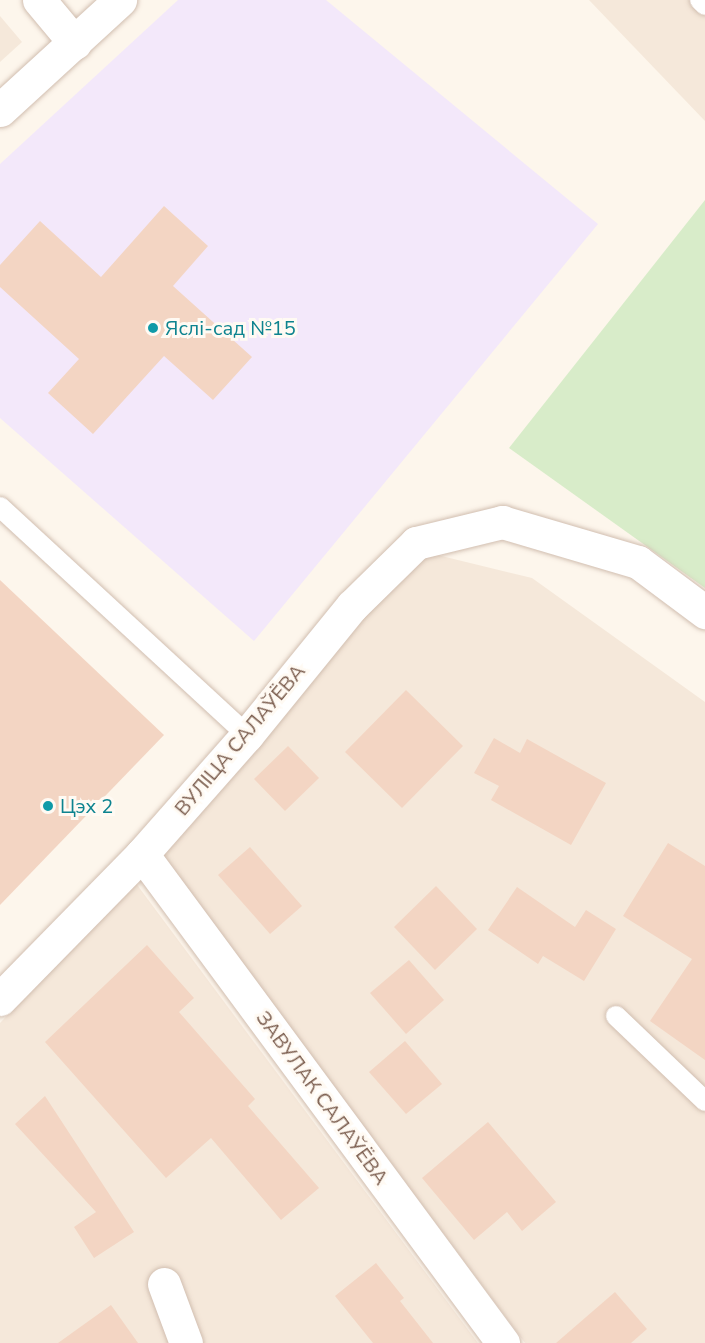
<!DOCTYPE html>
<meta charset="utf-8">
<style>
body{margin:0}
#map{position:relative;width:705px;height:1343px;overflow:hidden;background:#fdf6ec;font-family:"Nunito Sans",sans-serif}
div>[style]{position:absolute}
[style*='--x']{left:calc(var(--x)*1px);top:calc(var(--y)*1px);width:calc(var(--w)*1px);rotate:calc(var(--a)*1deg)}
.residential>*{inset:0;background:#f5e8da}
.education>*{inset:0;background:#f3e8fa}
.green>*{inset:0;background:#d8ecc9}
.building>*{inset:0;background:#f3d5c3}
.roads{filter:drop-shadow(0 0 2px #d1beb0) drop-shadow(0 0 2px #d1beb0)}
.service>*{height:20px;margin:-10px;padding:0 10px;transform-origin:10px;border-radius:10px;background:#fff}
.minor>*{height:33px;margin:-16.5px;padding:0 16.5px;transform-origin:16.5px;border-radius:16.5px;background:#fff}
.tertiary>*{height:33px;margin:-16.5px;padding:0 16.5px;transform-origin:16.5px;border-radius:16.5px;background:#fff}
.dots>*{width:16px;height:16px;translate:-50% -50%;box-sizing:border-box;border:3px solid #fffaf3;border-radius:50%}
span{translate:-50% -50%;white-space:nowrap;text-align:center;line-height:1.15;-webkit-text-stroke:6px #fffaf3;paint-order:stroke}
.culture-label{font-size:20px;color:#0d838f}
.left{translate:0 -50%;text-align:left}
.street-label{font-size:20px;color:#7a5c4d}
</style>
<div id="map">
<div class="residential">
<i style="clip-path:polygon(589px 0,705px 0,705px 121px)"></i>
<i style="clip-path:polygon(0 16px,22px 42px,0 62px)"></i>
<i style="clip-path:polygon(421px 551px,532px 578px,705px 702px,705px 1343px,525px 1343px,161px 854px)"></i>
<i style="clip-path:polygon(135px 882px,478px 1343px,0 1343px,0 1023px)"></i>
</div>
<div class="education">
<i style="clip-path:polygon(178px 0,326px 0,598px 224px,254px 641px,0 418px,0 164px)"></i>
</div>
<div class="green">
<i style="clip-path:polygon(705px 200px,705px 588px,509px 448px)"></i>
</div>
<div class="building">
<i style="clip-path:polygon(164px 206px,208px 246px,173px 286px,252px 357px,213px 400px,164px 356px,93px 434px,48px 393px,79px 359px,0 287px,0 265px,40px 221px,101px 277px)"></i>
<i style="clip-path:polygon(0 580px,164px 735px,0 905px)"></i>
<i style="clip-path:polygon(406px 690px,463px 746px,402px 808px,345px 752px)"></i>
<i style="clip-path:polygon(494px 738px,520px 753px,527px 739px,606px 783px,571px 845px,491px 800px,499px 786px,474px 773px)"></i>
<i style="clip-path:polygon(288px 746px,319px 778px,285px 811px,254px 779px)"></i>
<i style="clip-path:polygon(668px 843px,705px 866px,705px 1060px,650px 1021px,692px 959px,623px 916px)"></i>
<i style="clip-path:polygon(250px 847px,302px 906px,270px 934px,218px 875px)"></i>
<i style="clip-path:polygon(436px 886px,477px 929px,435px 970px,394px 927px)"></i>
<i style="clip-path:polygon(517px 887px,575px 927px,586px 910px,616px 929px,584px 981px,543px 956px,538px 964px,488px 930px)"></i>
<i style="clip-path:polygon(147px 945px,194px 998px,179px 1012px,255px 1099px,248px 1106px,319px 1188px,281px 1220px,211px 1138px,166px 1178px,45px 1042px)"></i>
<i style="clip-path:polygon(409px 960px,444px 1000px,406px 1034px,370px 993px)"></i>
<i style="clip-path:polygon(405px 1041px,442px 1084px,406px 1114px,369px 1072px)"></i>
<i style="clip-path:polygon(45px 1096px,134px 1232px,94px 1258px,74px 1227px,96px 1212px,15px 1124px)"></i>
<i style="clip-path:polygon(488px 1122px,556px 1202px,522px 1231px,507px 1212px,474px 1240px,422px 1178px)"></i>
<i style="clip-path:polygon(376px 1263px,404px 1298px,400px 1301px,433px 1343px,373px 1343px,335px 1296px)"></i>
<i style="clip-path:polygon(615px 1292px,647px 1329px,631px 1343px,556px 1343px)"></i>
<i style="clip-path:polygon(111px 1305px,138px 1343px,58px 1343px)"></i>
</div>
<div class="roads">
<div class="service">
<i style="--x:700;--y:0;--w:7;--a:45"></i>
<i style="--x:0;--y:507;--w:336;--a:42.7"></i>
<i style="--x:616;--y:1016;--w:123;--a:43.7"></i>
</div>
<div class="minor">
<i style="--x:39;--y:0;--w:56;--a:50.1"></i>
<i style="--x:142;--y:854;--w:608;--a:53.56"></i>
<i style="--x:0;--y:999;--w:203;--a:-45.6"></i>
<i style="--x:142;--y:854;--w:159;--a:-48.6"></i>
<i style="--x:247;--y:735;--w:166;--a:-50.9"></i>
<i style="--x:352;--y:606;--w:90;--a:-44.5"></i>
<i style="--x:416;--y:543;--w:89;--a:-13.7"></i>
<i style="--x:502;--y:522;--w:142;--a:16.4"></i>
<i style="--x:638;--y:562;--w:84;--a:36.7"></i>
<i style="--x:164;--y:1284;--w:63;--a:69.6"></i>
</div>
<div class="tertiary">
<i style="--x:0;--y:110;--w:163;--a:-42.5"></i>
</div>
</div>
<div class="dots">
<i style="left:153px;top:328px;background:#0f9aa8"></i>
<i style="left:48px;top:806px;background:#0f9aa8"></i>
</div>
<div class="culture-label">
<span class="left" style="left:165px;top:328px">Яслі-сад №15</span>
<span class="left" style="left:60px;top:806px">Цэх 2</span>
</div>
<div class="street-label">
<span style="left:240px;top:740px;rotate:-50deg">ВУЛІЦА САЛАЎЁВА</span>
<span style="left:322px;top:1098px;rotate:54deg">ЗАВУЛАК САЛАЎЁВА</span>
</div>
</div>
